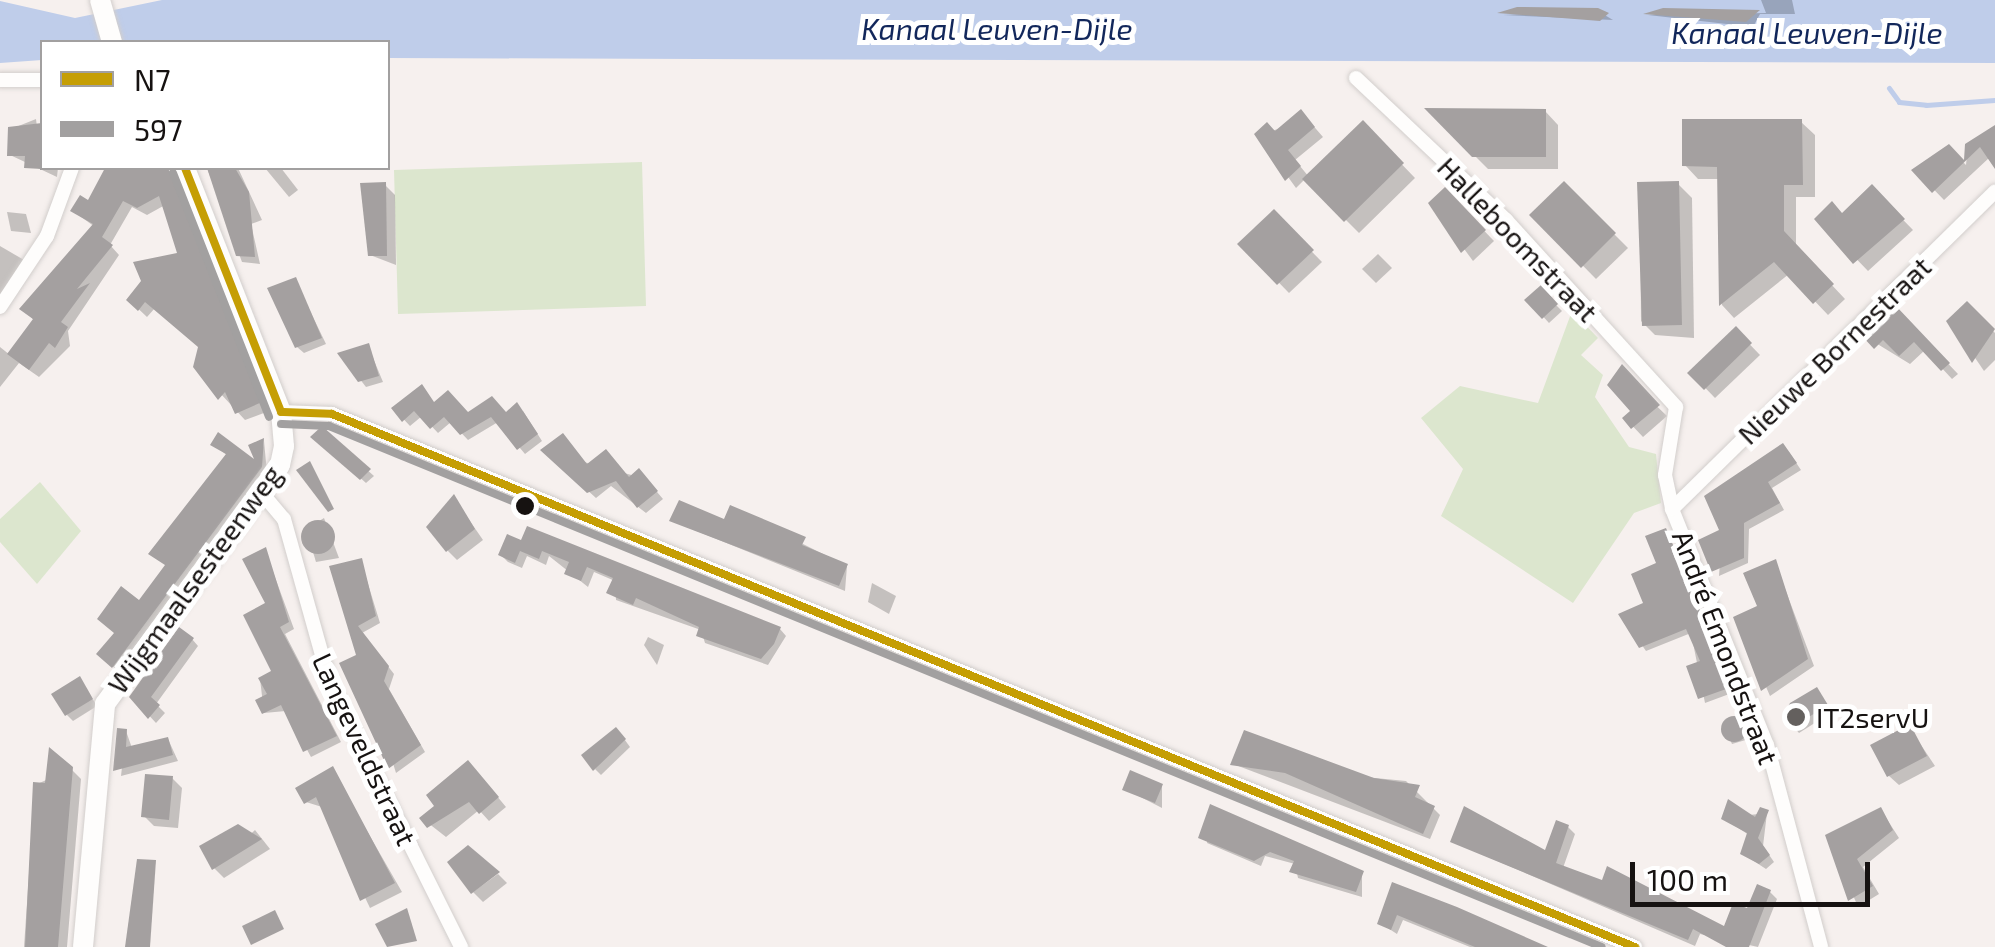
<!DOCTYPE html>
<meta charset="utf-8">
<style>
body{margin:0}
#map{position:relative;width:1995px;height:947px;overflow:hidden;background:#f6f0ee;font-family:"Exo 2",sans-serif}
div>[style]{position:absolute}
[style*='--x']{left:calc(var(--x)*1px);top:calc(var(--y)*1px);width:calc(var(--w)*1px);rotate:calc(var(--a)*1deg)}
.green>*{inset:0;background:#dce6ce}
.water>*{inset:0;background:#bfcdea}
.shadow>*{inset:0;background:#0003}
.stream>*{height:5px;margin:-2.5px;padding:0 2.5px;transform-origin:2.5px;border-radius:2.5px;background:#bfcdea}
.building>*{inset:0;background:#a4a0a0}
.round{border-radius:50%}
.roads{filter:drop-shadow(0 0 2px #d2cecc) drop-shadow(0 0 2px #d2cecc)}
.street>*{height:14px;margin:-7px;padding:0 7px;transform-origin:7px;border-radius:7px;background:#fefdfc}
.secondary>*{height:20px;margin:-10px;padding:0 10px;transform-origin:10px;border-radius:10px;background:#fefdfc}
.bus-1>*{height:8px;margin:-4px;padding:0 4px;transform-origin:4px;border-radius:4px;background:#c59e04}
.bus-2>*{height:8px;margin:-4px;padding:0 4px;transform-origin:4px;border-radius:4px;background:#a2a0a0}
.dots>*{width:28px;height:28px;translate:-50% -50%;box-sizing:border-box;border:5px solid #fff;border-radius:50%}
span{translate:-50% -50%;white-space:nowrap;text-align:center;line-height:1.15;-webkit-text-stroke:10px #fff;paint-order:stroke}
.street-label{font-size:28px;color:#161211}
.poi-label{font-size:28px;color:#161211}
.left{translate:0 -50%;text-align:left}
.water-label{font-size:30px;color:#12275b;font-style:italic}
.legend{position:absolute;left:40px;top:40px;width:350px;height:130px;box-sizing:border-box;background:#fff;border:2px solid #a2a0a0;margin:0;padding:12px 18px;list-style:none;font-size:30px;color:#161211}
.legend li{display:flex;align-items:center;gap:20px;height:50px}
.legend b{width:50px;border:2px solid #a2a0a0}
.scale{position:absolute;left:1630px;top:862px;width:240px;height:45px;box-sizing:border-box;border:5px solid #161211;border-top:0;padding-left:12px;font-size:30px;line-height:35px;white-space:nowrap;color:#161211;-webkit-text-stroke:8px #fff;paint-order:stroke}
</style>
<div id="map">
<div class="green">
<i style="clip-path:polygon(642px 162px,646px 306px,398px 314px,394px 170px)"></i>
<i style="clip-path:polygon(1572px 311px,1598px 338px,1581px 355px,1603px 375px,1595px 397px,1629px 447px,1656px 454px,1661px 503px,1634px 513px,1573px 603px,1441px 516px,1463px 469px,1421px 418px,1460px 386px,1538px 403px)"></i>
<i style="clip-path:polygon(40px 482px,81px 531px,37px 584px,0 542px,0 519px)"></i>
</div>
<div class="water">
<i style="clip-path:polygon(162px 0,1995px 0,1995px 63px,388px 58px,388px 42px,42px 42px,42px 60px,0 63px,0 1px,75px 18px)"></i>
</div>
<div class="shadow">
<i style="clip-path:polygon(1761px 0,1792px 0,1795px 14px,1760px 14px,1753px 27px,1648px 15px,1766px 13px)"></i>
<i style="clip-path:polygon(1598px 11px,1613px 20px,1503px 15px)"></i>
<i style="clip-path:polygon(1430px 111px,1545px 111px,1558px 125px,1558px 169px,1488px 169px)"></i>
<i style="clip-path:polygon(36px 119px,42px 168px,58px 168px,57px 177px,10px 155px,11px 129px)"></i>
<i style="clip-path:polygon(1310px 122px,1323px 137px,1295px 160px,1309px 177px,1363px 124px,1415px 178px,1359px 233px,1305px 179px,1296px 188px,1257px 134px)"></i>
<i style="clip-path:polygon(1801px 122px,1815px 135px,1815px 197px,1796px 197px,1796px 247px,1845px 299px,1828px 315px,1789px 274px,1734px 318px,1722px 305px,1720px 179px,1698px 179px,1685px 165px)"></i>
<i style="clip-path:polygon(1995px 129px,1995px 165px,1990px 157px,1944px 200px,1915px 170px,1948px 147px,1966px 165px,1968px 145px)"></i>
<i style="clip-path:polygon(108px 168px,166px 168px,269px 411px,245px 420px,195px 366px,201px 347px,155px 308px,147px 317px,129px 300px,180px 255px,165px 205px,147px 215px,132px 207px,110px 245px,119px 255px,68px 331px,70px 346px,39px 377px,19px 363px,0 387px,0 347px,10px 355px,35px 321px,22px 309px,95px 227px,73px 211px,89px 203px)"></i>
<i style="clip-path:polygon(207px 168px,238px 168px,262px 220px,251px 224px,260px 264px,242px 262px)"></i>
<i style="clip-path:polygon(265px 168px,281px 168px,298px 190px,289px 197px)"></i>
<i style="clip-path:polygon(1564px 184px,1628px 248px,1596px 279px,1533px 215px)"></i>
<i style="clip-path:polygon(1640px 184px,1678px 184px,1692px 198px,1694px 338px,1655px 335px,1641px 321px)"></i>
<i style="clip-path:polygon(385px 185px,395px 195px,396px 265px,370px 255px)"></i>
<i style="clip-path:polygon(1872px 188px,1913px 230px,1868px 271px,1818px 219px,1843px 216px)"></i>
<i style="clip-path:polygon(1445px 190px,1494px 241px,1473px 261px,1431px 204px)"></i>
<i style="clip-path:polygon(7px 212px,26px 214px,31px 233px,11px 231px)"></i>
<i style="clip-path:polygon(1274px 213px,1322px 262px,1289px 293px,1241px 244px)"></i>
<i style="clip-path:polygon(0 246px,24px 260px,0 298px)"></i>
<i style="clip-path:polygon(1378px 254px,1392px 268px,1376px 283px,1362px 269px)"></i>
<i style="clip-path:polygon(295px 280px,326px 344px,304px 353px,297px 347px)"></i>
<i style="clip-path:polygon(1540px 289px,1562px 311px,1549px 323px,1528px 300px)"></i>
<i style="clip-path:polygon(1967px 304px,1995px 333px,1995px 360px,1984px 371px,1950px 321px)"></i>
<i style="clip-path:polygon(1896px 309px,1958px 374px,1952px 379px,1925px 350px,1910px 364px,1866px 337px)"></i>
<i style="clip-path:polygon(1736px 330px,1760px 355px,1715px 398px,1691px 373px)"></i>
<i style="clip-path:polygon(368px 346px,383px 382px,366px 387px,341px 355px)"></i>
<i style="clip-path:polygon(1619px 370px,1667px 416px,1643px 437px,1625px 418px,1633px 412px)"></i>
<i style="clip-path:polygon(435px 404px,468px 415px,523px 411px,542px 441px,525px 454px,498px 422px,468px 440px,451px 422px,438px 433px,422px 416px,410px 426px,394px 409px)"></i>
<i style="clip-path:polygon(322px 430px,374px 476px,366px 483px,314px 437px)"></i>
<i style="clip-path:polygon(264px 441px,267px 473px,119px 672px,99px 654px,167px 566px,228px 456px,213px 444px,260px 467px)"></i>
<i style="clip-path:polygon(544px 451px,646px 479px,663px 499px,646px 513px,611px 486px,596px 498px)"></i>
<i style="clip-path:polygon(1789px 452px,1801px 470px,1772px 488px,1784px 510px,1749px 529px,1748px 563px,1719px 576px,1722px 532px)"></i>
<i style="clip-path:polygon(454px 498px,483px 540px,457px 560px,448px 551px)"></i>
<i style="clip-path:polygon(731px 508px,847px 566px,845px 591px,672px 521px,725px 522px)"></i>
<i style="clip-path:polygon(324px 518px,339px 558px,316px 562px,306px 529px)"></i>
<i style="clip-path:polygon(1665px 531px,1732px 693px,1705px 703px,1691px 633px,1646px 651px,1621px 615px,1647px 604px)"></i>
<i style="clip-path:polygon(508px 537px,780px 629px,786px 636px,768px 665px,705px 643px,701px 630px,616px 600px,615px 581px,594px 572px,588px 587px,549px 556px,546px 565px,527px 556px,522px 568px,508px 562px,501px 555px)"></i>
<i style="clip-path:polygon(265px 550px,294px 629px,285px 634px,341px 742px,311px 757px,286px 711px,264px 713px,260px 679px,274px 672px)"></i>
<i style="clip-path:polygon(361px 561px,380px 623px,362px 633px,394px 674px,389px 689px,425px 752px,396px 773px,332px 568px)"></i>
<i style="clip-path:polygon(1775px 562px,1814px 666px,1770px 696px,1736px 618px,1760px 607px)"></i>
<i style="clip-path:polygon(872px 583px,896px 596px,889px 614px,868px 602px)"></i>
<i style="clip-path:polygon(648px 637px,664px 645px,657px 665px,644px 645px)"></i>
<i style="clip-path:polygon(192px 639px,198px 646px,156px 704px,165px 713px,156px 723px,132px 697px)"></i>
<i style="clip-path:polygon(80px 679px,97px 706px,73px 721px,67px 715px)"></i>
<i style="clip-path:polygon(1817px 690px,1832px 712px,1799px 733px,1793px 726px)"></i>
<i style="clip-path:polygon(1741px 717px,1749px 739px,1732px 744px,1723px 723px)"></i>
<i style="clip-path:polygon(1909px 727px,1935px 766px,1899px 785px,1889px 776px)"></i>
<i style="clip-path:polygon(126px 731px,132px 748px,168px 739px,178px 761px,121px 776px)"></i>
<i style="clip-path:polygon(622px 736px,630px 747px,601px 775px,595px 769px)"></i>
<i style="clip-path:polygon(1233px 764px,1406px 781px,1440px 815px,1430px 839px)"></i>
<i style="clip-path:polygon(71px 769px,81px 779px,67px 947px,24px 947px,35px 785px)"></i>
<i style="clip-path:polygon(332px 770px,402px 892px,370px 908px,322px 807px,306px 802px)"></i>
<i style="clip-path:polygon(477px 772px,506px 807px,489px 821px,479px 810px,446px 837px,423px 819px)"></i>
<i style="clip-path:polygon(172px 778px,182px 788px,178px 828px,154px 826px,144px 816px)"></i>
<i style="clip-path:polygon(1162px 786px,1162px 808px,1125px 789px)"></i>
<i style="clip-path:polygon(1211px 807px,1362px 873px,1362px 897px,1298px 878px,1295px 864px,1265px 856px,1261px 866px,1207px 843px)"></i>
<i style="clip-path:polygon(1881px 810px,1899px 838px,1863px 867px,1879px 894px,1858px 907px,1828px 836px)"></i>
<i style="clip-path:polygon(1767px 813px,1763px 846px,1774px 862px,1766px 869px,1743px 854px,1749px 835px,1723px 818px)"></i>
<i style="clip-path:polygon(1568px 827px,1575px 834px,1563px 868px,1725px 929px,1770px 892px,1777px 899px,1758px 947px,1700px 934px,1695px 946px,1453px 842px,1546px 854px)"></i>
<i style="clip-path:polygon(255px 830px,270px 849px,224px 878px,214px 868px)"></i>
<i style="clip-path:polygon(498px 874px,507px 883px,483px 902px,473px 892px)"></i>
<i style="clip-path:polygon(1393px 885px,1546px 947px,1470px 947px,1403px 920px,1397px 934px,1380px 923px)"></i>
</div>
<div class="stream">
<i style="--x:1889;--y:88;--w:17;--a:54"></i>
<i style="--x:1899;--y:102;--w:27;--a:6"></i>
<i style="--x:1926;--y:105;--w:69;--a:-4.1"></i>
</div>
<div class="building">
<i style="clip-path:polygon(1517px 7px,1598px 8px,1609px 13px,1600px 21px,1497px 13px)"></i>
<i style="clip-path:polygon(1663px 8px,1760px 10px,1746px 22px,1643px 14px)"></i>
<i style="clip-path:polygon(1424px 108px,1546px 109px,1546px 157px,1472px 157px)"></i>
<i style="clip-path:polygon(1301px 109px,1315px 127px,1288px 150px,1301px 166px,1285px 181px,1254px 134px,1267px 122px,1275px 131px)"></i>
<i style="clip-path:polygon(1682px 119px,1802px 119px,1803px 185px,1784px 185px,1784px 231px,1834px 284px,1813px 304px,1774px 262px,1719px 306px,1717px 167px,1682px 166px)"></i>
<i style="clip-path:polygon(1363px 120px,1404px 163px,1344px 222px,1302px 179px)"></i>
<i style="clip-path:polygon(42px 123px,42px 169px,24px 168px,25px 156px,7px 156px,8px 127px)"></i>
<i style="clip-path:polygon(1995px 125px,1995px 169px,1980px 147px,1932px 193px,1911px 170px,1949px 144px,1964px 160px,1965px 144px)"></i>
<i style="clip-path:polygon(105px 168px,168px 168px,262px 402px,235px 414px,225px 392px,218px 400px,193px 367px,198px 347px,145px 302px,138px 311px,126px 300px,141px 281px,133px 262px,177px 253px,159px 196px,137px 208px,123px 201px,102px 237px,113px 245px,77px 289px,90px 283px,61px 322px,68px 327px,55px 348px,49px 343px,29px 370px,7px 354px,33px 319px,19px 309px,93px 224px,70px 211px,80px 195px,88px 200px)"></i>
<i style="clip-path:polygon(207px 168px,235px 168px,249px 192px,255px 257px,236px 256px)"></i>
<i style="clip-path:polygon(1564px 181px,1616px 233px,1581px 268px,1529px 215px)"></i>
<i style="clip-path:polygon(1679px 181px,1682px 325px,1642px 326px,1637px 182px)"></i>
<i style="clip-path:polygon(386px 182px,387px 256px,368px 256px,360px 183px)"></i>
<i style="clip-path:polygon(1872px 184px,1905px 219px,1853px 264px,1814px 219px,1832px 201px,1842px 213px)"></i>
<i style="clip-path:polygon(1445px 187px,1486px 230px,1461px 253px,1428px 203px)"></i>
<i style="clip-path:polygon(1274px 209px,1314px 250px,1277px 285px,1237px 244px)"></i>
<i style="clip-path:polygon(296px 277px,322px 338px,295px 348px,267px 288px)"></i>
<i style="clip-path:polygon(1541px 285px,1558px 304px,1542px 319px,1524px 300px)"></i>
<i style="clip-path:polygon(1967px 301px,1995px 329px,1972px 363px,1946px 321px)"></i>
<i style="clip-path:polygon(1896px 306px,1950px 363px,1941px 371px,1914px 342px,1899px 356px,1883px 340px,1874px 349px,1863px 337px)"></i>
<i style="clip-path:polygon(1736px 326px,1752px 343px,1704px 390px,1687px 373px)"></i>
<i style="clip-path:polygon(369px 343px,379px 376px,358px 382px,337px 353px)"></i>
<i style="clip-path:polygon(1622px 364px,1660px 405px,1631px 429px,1622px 418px,1630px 411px,1607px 385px)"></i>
<i style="clip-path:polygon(422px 384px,434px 402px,448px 390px,468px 412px,492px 396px,506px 412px,517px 402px,538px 434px,517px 450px,491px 417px,460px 435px,444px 417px,430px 429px,414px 411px,402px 422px,391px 408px)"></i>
<i style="clip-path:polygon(322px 426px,371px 469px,360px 480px,310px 437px)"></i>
<i style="clip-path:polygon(218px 432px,254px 459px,248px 445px,264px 438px,262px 467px,112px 668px,96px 654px,114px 633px,97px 619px,121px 586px,139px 600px,165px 565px,148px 554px,226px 454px,210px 445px)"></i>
<i style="clip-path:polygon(563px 433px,587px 464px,606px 449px,629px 477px,639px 468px,658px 491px,637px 508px,616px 481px,587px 493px,540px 450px)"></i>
<i style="clip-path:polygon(1783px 443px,1797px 463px,1768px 482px,1780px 503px,1744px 523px,1744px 558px,1711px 572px,1698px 540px,1719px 530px,1704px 496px)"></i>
<i style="clip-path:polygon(310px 461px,334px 509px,328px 512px,296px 470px)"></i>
<i style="clip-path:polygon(454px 494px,475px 529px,446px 552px,426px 527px)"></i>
<i style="clip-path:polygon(679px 500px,724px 519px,730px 505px,806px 537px,802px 545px,848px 564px,839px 586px,669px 521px)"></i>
<i class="round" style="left:301px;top:520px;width:34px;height:34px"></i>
<i style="clip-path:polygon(527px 526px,781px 627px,774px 644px,761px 659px,696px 636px,699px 627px,636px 598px,633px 605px,606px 593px,613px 578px,587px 567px,581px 581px,564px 574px,569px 562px,542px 551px,539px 559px,520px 551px,515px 563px,498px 555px,507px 534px,521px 540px)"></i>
<i style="clip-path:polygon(1666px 528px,1727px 675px,1729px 688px,1698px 699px,1686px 666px,1700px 661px,1686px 629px,1639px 648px,1618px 614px,1643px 603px,1631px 574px,1656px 563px,1645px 536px)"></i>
<i style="clip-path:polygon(266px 547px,289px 622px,280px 627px,337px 736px,303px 752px,281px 705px,262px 714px,255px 700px,267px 694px,258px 678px,271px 671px,243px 615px,265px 603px,242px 559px)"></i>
<i style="clip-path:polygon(362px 558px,376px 616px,358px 626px,389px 666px,384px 681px,421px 745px,388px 769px,339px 663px,356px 655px,329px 566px)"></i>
<i style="clip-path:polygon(1776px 559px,1808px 659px,1761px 691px,1733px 617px,1757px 606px,1743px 573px)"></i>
<i style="clip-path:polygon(179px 627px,194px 638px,151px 697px,160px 705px,148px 719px,129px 697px)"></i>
<i style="clip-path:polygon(80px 676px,93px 699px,65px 716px,51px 694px)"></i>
<i style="clip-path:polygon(1817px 687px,1828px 705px,1791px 728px,1783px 715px,1790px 703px)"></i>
<i class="round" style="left:1721px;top:716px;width:26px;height:26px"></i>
<i style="clip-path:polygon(1910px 724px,1927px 756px,1887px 777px,1870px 745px)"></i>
<i style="clip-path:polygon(616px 727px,626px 739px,593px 771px,581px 755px)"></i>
<i style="clip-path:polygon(117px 728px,127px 729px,126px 747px,168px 737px,173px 755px,113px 771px)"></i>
<i style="clip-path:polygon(1244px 730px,1374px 778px,1420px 785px,1415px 797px,1435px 806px,1423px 834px,1285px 773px,1230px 765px)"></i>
<i style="clip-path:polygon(49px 747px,73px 767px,58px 947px,25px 947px,33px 782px,45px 783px)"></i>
<i style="clip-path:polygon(468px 760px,499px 797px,479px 814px,469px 802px,427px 828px,419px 818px,434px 806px,426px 795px)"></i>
<i style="clip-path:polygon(333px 766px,395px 883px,360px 901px,316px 797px,304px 804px,295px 788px)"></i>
<i style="clip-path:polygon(1130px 770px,1163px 784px,1155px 803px,1122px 790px)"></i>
<i style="clip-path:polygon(145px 774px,173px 776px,169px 820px,141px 817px)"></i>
<i style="clip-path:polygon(1728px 799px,1755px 817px,1760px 807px,1769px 810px,1758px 838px,1770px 855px,1759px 864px,1740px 854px,1747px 833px,1721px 819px)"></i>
<i style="clip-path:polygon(1210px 804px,1364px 871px,1356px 892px,1289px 872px,1294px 861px,1270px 852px,1254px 861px,1198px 838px)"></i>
<i style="clip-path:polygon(1464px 806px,1545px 850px,1556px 820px,1569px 825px,1556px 863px,1602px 880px,1607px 866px,1724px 926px,1733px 903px,1747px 908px,1757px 884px,1771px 890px,1749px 947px,1726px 947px,1693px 929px,1688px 940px,1450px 842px)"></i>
<i style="clip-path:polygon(1881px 807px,1893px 830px,1857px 859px,1873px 886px,1848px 901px,1825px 835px)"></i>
<i style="clip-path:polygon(238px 824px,262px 839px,212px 870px,199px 846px)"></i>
<i style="clip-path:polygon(468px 845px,500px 872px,471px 894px,447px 862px)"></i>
<i style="clip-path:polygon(137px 859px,156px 860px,150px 947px,125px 947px)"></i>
<i style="clip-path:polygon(1392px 882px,1457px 907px,1548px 947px,1475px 947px,1397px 915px,1391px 930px,1377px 924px)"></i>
<i style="clip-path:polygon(407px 908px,417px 941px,387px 947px,375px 924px)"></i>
<i style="clip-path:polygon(275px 910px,284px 929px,251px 945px,242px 926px)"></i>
</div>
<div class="roads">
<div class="street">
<i style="--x:1356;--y:78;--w:207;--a:43.4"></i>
<i style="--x:1506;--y:220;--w:253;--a:47.7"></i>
<i style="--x:1676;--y:407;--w:69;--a:99.2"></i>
<i style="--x:1665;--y:475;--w:35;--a:78"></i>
<i style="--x:1672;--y:509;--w:254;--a:68.1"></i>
<i style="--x:1767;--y:745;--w:209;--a:75"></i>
<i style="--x:0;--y:80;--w:42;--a:0"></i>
<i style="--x:0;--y:307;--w:85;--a:-56.5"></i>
<i style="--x:47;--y:236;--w:72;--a:-69.8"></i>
<i style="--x:281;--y:412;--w:51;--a:2.2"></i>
<i style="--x:332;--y:414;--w:1408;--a:22.25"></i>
<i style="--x:261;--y:492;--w:35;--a:50"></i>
<i style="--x:284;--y:519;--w:171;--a:74.4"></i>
<i style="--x:330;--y:684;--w:294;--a:63.5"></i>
<i style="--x:1672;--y:509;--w:453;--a:-44.5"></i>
</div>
<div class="secondary">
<i style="--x:100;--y:0;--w:44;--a:74.1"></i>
<i style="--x:83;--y:947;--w:244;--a:-84.8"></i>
<i style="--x:105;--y:704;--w:296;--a:-53.8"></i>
<i style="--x:280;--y:465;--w:19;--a:-78"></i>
<i style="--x:284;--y:446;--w:34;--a:-95"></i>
<i style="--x:281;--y:412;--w:262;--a:-111.5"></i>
</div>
</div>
<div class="bus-1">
<i style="--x:185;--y:168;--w:262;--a:68.5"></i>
<i style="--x:281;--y:412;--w:51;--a:2.2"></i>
<i style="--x:332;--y:414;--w:1408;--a:22.25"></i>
</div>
<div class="bus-2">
<i style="--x:173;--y:173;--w:262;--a:68.5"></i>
<i style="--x:281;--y:424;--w:48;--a:2.4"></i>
<i style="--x:329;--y:426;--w:1375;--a:22.26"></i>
</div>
<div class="dots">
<i style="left:525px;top:506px;background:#161211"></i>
<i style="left:1796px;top:717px;background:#64605e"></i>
</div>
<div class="street-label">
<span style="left:1518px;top:239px;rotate:46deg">Halleboomstraat</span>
<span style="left:1834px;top:350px;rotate:-44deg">Nieuwe Bornestraat</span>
<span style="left:194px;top:579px;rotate:-54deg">Wijgmaalsesteenweg</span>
<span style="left:1726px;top:647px;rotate:69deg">André Emondstraat</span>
<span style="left:365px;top:749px;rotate:65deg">Langeveldstraat</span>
</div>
<div class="poi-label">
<span class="left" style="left:1816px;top:717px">IT2servU</span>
</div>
<div class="water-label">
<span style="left:997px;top:28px">Kanaal Leuven-Dijle</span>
<span style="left:1807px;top:32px">Kanaal Leuven-Dijle</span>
</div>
<ul class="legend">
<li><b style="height:12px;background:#c59e04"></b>N7</li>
<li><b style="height:12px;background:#a2a0a0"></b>597</li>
</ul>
<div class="scale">100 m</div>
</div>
